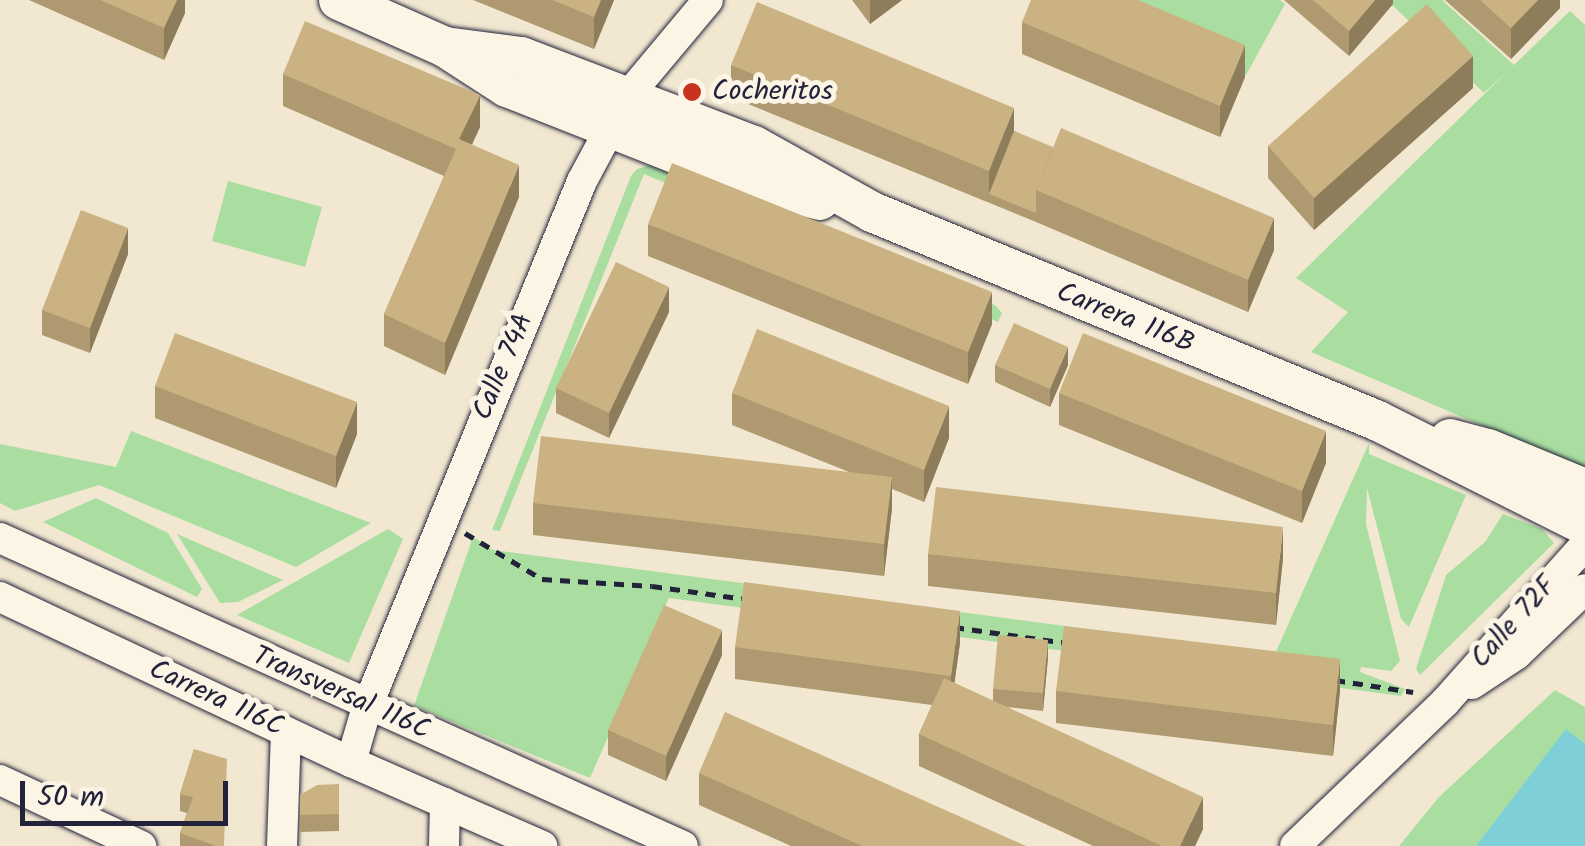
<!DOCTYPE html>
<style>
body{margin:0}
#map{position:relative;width:1585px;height:846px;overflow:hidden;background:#f2e8d1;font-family:Kalam,sans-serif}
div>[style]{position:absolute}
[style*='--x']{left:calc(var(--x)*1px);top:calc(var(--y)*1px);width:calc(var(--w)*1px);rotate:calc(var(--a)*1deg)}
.green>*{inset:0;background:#a9dea0}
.water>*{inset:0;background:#7fcfd9}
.path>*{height:5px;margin-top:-2.5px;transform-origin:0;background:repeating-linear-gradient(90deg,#22223b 0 10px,transparent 0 18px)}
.roads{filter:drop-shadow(0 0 2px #22223b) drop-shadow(0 0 2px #22223b)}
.minor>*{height:30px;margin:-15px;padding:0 15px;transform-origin:15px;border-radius:15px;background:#fcf5e5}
.tertiary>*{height:40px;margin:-20px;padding:0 20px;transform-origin:20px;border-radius:20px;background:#fcf5e5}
.wall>*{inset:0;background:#af9970}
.shaded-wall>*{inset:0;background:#8e7d5b}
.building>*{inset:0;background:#cbb282}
.dots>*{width:28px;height:28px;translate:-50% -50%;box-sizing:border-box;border:5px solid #fcf5e5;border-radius:50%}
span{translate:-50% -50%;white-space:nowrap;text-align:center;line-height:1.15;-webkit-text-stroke:10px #fcf5e5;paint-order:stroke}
.poi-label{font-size:28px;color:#22223b}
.left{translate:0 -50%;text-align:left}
.street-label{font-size:28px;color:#22223b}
.scale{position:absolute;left:20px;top:781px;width:208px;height:45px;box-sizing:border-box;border:5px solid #22223b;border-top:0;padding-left:12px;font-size:30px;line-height:35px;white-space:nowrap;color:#22223b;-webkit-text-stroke:8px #fcf5e5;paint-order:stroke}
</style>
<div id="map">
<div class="green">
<i style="clip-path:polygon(1064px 0,1280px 0,1285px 4px,1246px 75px)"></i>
<i style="clip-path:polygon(1387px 0,1442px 0,1514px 65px,1570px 11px,1585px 25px,1585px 470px,1311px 352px,1348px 312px,1296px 278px,1509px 70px,1484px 93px)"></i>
<i style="clip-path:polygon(651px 165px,995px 305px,1002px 313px,998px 322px,644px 174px,500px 531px,492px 530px,631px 176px,637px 169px)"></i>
<i style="clip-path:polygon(228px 181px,322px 207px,305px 267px,212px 241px)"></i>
<i style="clip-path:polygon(131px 431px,371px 523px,296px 567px,99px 485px,15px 511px,0 503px,0 444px,116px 467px)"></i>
<i style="clip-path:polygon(1369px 443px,1369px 454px,1466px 495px,1409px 627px,1401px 619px,1367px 488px,1366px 524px,1400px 661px,1391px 671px,1361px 667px,1360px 672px,1405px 689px,1401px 696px,669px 598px,590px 778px,414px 706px,473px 537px,493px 550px,1275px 654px)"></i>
<i style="clip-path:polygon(96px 498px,168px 533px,202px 589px,197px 597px,43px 522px)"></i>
<i style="clip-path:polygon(1503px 514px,1542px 529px,1554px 543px,1420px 675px,1416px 669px,1446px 575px,1485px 542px)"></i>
<i style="clip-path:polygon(388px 529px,403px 539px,349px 663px,237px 615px)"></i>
<i style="clip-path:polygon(177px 534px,283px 580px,238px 602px,220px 603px)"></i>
<i style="clip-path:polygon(1555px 690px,1585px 707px,1585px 846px,1399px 846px,1439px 797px)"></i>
</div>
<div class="water">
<i style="clip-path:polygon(1566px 729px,1585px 744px,1585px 846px,1476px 846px)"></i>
</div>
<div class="path">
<i style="--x:465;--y:533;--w:90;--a:30.9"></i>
<i style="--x:542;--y:579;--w:110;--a:3.6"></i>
<i style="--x:652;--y:586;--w:94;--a:8"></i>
<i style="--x:954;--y:627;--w:114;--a:8.1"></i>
<i style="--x:1335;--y:680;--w:79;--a:8.7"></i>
</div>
<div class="roads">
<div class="minor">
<i style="--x:0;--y:538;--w:749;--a:24.27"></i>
<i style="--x:0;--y:597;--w:388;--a:25.2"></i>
<i style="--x:351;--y:762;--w:209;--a:23.7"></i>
<i style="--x:1472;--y:684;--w:53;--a:-33.4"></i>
<i style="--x:1516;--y:655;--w:95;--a:-43.7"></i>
<i style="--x:351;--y:762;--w:57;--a:-73.8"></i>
<i style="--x:367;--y:707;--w:568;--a:-67.77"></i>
<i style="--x:582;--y:181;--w:95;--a:-61.8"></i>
<i style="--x:627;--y:97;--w:126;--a:-50.1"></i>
<i style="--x:0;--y:780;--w:156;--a:25.1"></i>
<i style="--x:282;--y:846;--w:114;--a:-88"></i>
<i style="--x:444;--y:846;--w:43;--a:-88.7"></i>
<i style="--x:1295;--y:846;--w:208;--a:-43.8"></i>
<i style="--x:1445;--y:702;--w:210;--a:-48.3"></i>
</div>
<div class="tertiary">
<i style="--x:339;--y:0;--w:116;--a:23.9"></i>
<i style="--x:445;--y:47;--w:74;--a:32.8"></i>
<i style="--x:507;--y:87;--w:257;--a:21.5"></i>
<i style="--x:746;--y:181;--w:76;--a:14.4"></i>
<i style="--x:445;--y:47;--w:77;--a:7.5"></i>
<i style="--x:521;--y:57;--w:249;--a:20.9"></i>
<i style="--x:754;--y:146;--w:135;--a:29.2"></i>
<i style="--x:872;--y:212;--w:547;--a:22.44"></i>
<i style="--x:1378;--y:421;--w:232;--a:26.7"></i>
<i style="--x:1450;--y:439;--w:39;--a:15"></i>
<i style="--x:1488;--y:449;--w:105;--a:22.4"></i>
</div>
</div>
<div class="wall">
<i style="clip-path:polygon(29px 0,185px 0,185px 13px,164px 60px)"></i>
<i style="clip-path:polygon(473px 0,614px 0,594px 49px)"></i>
<i style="clip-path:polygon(852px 0,902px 0,870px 24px)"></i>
<i style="clip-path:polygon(1284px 0,1393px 0,1393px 4px,1349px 56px)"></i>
<i style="clip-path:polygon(1445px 0,1560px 0,1560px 8px,1511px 59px)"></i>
<i style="clip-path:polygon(1022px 22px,1245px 77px,1220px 137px,1022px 54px)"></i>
<i style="clip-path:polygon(731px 65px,1014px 131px,1274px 250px,1248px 312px,1036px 222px,731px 97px)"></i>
<i style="clip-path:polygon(283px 74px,480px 127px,472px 145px,519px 197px,445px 375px,384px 346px,384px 314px,444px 176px,283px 106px)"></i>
<i style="clip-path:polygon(1473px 88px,1314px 230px,1268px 178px,1268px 146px)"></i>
<i style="clip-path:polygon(648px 224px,992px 324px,968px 384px,648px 256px)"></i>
<i style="clip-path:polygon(128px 254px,90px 353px,42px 335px,42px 310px)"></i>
<i style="clip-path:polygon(669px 312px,609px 438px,556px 413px,556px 388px)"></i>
<i style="clip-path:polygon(995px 365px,1068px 365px,1050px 407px,995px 382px)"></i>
<i style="clip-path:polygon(155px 386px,357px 434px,336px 488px,155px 418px)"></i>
<i style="clip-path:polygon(732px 393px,949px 438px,924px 502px,892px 489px,892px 508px,884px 576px,533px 535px,533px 503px,849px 472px,732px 425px)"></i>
<i style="clip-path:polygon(1059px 393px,1326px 463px,1302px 523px,1059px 425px)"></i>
<i style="clip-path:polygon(928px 554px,1283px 558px,1276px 625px,928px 586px)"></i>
<i style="clip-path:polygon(960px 643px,954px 683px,993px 701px,993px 689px,1048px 657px,1043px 711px,1008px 707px,1203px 829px,1195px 846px,1093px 846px,919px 766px,919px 734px,932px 705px,735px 679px,735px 647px)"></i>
<i style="clip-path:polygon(722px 655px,666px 781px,608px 755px,608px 730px)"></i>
<i style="clip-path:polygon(1056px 691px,1340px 691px,1333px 756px,1056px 723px)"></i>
<i style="clip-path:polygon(194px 749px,224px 846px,180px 846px,180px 833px,187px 813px,180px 811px,180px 794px)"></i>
<i style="clip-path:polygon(699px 773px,1026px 846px,791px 846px,699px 805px)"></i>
<i style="clip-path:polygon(300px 795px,339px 814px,339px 831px,300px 832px)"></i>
</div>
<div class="shaded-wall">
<i style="clip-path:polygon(177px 0,185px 0,185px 13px,164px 60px,164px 28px)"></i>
<i style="clip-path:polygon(601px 0,614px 0,594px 49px,594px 17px)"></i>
<i style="clip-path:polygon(870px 0,902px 0,870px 24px)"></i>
<i style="clip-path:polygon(1375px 0,1393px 0,1393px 4px,1349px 56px,1349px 31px)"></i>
<i style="clip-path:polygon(1538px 0,1560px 0,1560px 8px,1511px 59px,1511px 28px)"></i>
<i style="clip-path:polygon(1245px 45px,1245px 77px,1220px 137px,1220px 106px)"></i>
<i style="clip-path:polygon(1473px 56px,1473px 88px,1314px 230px,1314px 198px)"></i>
<i style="clip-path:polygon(480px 95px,480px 127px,459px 171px,459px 139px)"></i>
<i style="clip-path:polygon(1014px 108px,1014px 140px,989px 194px,989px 171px)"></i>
<i style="clip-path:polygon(519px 165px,519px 197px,445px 375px,445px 343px)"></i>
<i style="clip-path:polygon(1274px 218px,1274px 250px,1248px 312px,1248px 280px)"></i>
<i style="clip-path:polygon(128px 228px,128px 254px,90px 353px,90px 328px)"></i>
<i style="clip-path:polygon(669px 287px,669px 312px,609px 438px,609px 413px)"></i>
<i style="clip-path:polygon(992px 292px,992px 324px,968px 384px,968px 352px)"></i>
<i style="clip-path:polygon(1068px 347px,1068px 365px,1050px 407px,1050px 389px)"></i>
<i style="clip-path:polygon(357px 402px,357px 434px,336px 488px,336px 456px)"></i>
<i style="clip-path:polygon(949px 406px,949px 438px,924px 502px,924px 470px)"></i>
<i style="clip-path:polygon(1326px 431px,1326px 463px,1302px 523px,1302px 491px)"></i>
<i style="clip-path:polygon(892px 477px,892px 508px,884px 576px,884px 544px)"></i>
<i style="clip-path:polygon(1283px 527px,1283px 558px,1276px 625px,1276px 593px)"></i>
<i style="clip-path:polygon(960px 611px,960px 643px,951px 708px,951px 676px)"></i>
<i style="clip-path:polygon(722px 630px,722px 655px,666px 781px,666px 756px)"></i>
<i style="clip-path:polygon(1048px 640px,1048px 657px,1043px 711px,1043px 693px)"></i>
<i style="clip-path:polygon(1340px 659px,1340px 691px,1333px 756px,1333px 725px)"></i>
<i style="clip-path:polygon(1203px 797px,1203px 829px,1195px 846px,1180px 846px)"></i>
</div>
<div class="building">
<i style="clip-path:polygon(100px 0,177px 0,164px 28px)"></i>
<i style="clip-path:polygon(552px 0,601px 0,594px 17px)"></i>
<i style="clip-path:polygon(1031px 0,1138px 0,1245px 45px,1220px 106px,1022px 22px)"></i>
<i style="clip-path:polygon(1313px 0,1375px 0,1349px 31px)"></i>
<i style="clip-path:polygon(1480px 0,1538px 0,1511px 28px)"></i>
<i style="clip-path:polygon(757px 2px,1014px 108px,989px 171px,731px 65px)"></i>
<i style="clip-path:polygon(1427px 4px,1473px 56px,1314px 198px,1268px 146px)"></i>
<i style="clip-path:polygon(305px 21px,480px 95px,459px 139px,519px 165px,445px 343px,384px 314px,456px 149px,283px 74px)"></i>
<i style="clip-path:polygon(1061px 128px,1274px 218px,1248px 280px,1036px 190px)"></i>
<i style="clip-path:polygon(1014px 131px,1053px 147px,1036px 190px,1036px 213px,989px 194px)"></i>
<i style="clip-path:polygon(672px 163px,992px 292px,968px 352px,648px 224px)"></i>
<i style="clip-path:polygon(81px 210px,128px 228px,90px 328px,42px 310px)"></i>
<i style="clip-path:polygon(616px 262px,669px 287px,609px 413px,556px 388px)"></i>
<i style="clip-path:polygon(1014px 323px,1068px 347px,1050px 389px,995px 365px)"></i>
<i style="clip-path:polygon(757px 329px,949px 406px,924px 470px,732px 393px)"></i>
<i style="clip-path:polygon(175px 333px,357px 402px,336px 456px,155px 386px)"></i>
<i style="clip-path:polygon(1083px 333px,1326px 431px,1302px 491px,1059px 393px)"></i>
<i style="clip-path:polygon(541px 436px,892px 477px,884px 544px,533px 503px)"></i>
<i style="clip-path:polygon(936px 487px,1283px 527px,1276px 593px,928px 554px)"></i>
<i style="clip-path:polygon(744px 582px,960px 611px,951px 676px,735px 647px)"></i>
<i style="clip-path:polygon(664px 605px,722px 630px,666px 756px,608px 730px)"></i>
<i style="clip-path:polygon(1064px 626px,1340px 659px,1333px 725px,1056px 691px)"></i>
<i style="clip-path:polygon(998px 635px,1048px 640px,1043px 693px,993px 689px)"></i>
<i style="clip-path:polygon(944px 678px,1203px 797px,1180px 846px,1162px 846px,919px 734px)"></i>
<i style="clip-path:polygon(725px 712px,1026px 846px,862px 846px,699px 773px)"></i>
<i style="clip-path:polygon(194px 749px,227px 759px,224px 846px,216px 846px,180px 833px,193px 797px,180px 794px)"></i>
<i style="clip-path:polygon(339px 784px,339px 814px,300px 815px,300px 795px,317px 785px)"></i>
</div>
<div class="dots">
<i style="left:692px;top:92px;background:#c8321e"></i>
</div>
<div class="poi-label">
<span class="left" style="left:712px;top:92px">Cocheritos</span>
</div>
<div class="street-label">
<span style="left:1125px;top:319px;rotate:22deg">Carrera 116B</span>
<span style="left:504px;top:367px;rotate:-67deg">Calle 74A</span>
<span style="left:1514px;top:623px;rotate:-48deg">Calle 72F</span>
<span style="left:341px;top:694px;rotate:24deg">Transversal 116C</span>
<span style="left:216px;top:699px;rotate:25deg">Carrera 116C</span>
</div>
<div class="scale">50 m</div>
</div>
